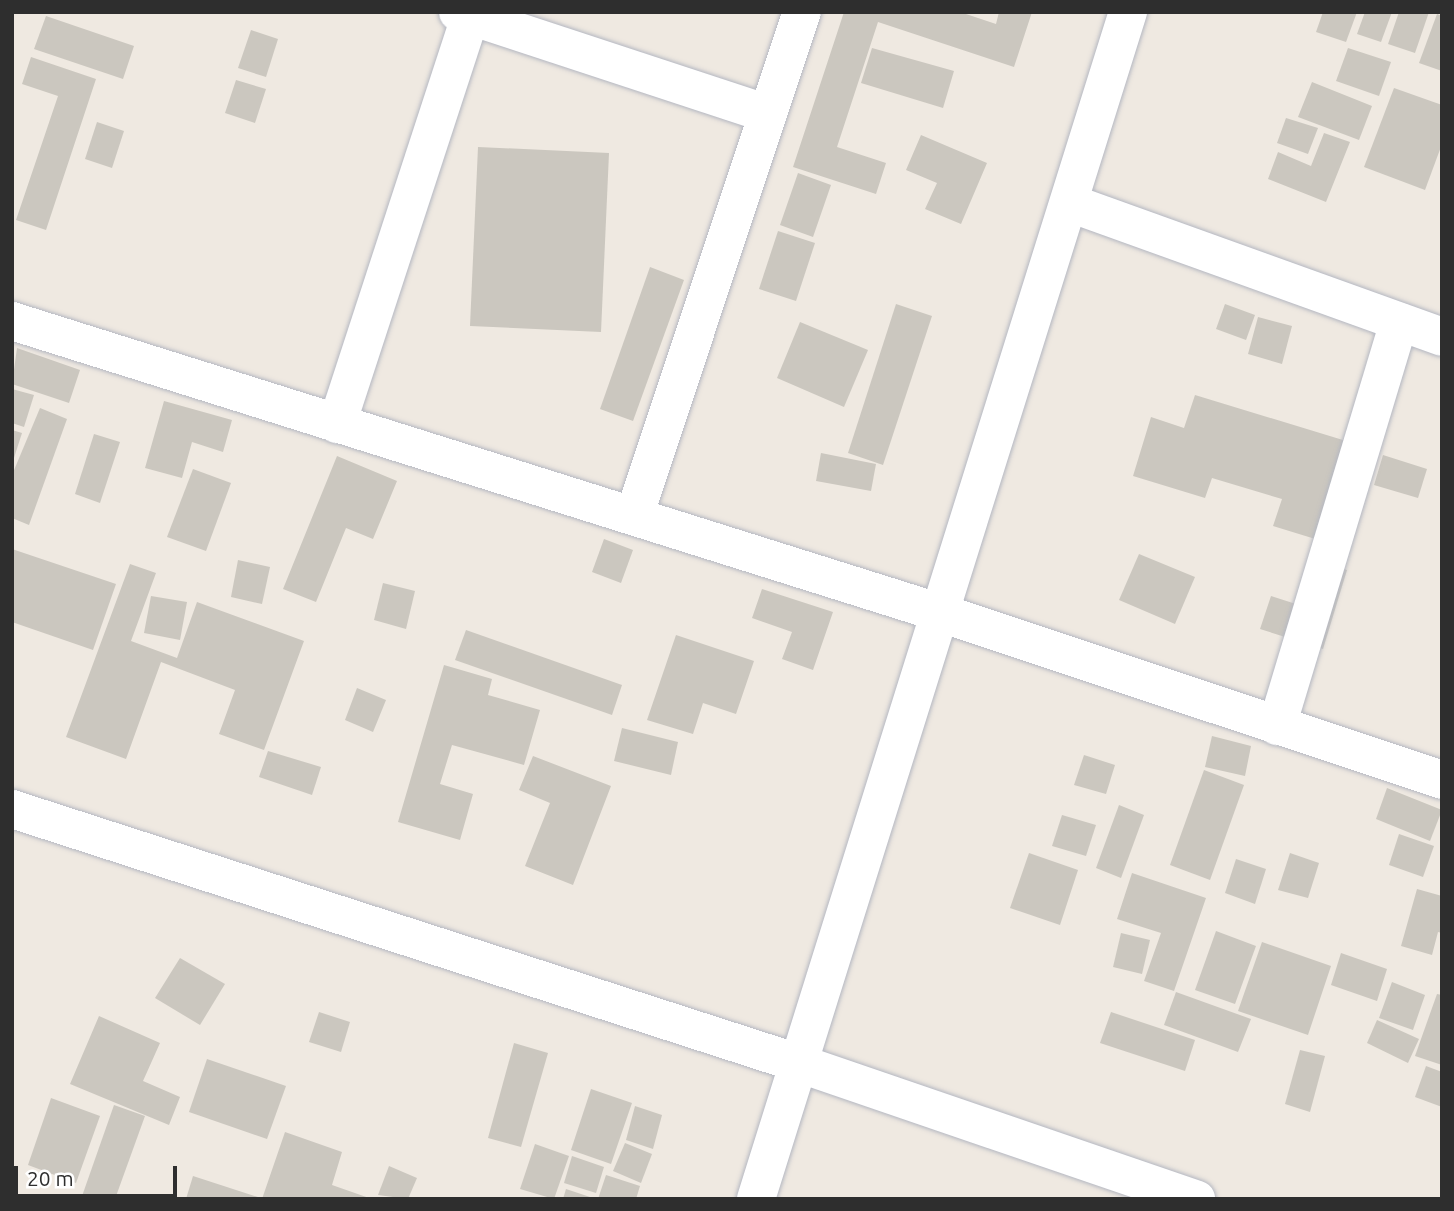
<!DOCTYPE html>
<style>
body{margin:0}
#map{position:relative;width:1454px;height:1211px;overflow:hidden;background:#efe9e1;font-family:Ubuntu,sans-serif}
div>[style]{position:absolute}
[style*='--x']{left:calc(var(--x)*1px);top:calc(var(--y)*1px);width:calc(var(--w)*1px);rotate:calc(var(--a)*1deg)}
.building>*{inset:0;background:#cbc7bf}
.roads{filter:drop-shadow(0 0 2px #b4b7c1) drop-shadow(0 0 2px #b4b7c1)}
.minor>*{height:38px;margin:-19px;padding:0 19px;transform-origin:19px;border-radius:19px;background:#fff}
span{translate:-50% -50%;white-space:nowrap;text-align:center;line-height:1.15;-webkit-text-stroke:5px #fff;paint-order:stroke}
.frame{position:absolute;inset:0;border:14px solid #2e2e2e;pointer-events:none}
.scale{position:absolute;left:14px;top:1166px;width:163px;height:32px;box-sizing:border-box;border:4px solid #2e2e2e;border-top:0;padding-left:9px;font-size:21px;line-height:24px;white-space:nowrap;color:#2e2e2e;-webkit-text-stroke:5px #fff;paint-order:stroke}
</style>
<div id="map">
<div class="building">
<i style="clip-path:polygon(844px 12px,960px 12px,996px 24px,999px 12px,1032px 12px,1014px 67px,878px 22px,837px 147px,886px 163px,876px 194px,793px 167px)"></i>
<i style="clip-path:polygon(1323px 12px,1357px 12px,1346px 42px,1316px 32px)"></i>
<i style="clip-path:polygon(1365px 12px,1392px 12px,1381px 42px,1357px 34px)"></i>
<i style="clip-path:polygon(1399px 12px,1429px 12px,1415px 53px,1388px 44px)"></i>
<i style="clip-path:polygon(1437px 14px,1442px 16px,1442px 71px,1419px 63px)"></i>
<i style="clip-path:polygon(46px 16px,134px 46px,123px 79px,34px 49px)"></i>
<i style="clip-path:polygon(251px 30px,278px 39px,266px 77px,238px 68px)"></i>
<i style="clip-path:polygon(872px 48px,954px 71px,943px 108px,861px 83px)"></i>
<i style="clip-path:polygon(1348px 48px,1391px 62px,1379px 96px,1336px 81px)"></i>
<i style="clip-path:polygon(31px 57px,96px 79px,46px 230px,16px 220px,58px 96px,22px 84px)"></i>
<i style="clip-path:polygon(236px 80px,266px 89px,255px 123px,225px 113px)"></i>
<i style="clip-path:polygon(1312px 82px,1372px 106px,1359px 140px,1298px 117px)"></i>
<i style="clip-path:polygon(1394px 88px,1442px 105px,1442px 144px,1425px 190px,1364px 167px)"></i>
<i style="clip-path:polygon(1286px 118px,1318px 128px,1308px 154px,1277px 143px)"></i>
<i style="clip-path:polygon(97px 122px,124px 131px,112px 168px,85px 159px)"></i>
<i style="clip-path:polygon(1324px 133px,1350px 142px,1326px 202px,1268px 179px,1278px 152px,1311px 166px)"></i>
<i style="clip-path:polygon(921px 135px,987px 163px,961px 224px,925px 209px,937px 183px,906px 170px)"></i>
<i style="clip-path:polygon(478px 147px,609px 153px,601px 332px,470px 326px)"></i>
<i style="clip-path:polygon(798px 173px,831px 185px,813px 237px,780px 225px)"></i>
<i style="clip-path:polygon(778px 231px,815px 243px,796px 301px,759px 289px)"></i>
<i style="clip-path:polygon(650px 267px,684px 280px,633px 421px,600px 409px)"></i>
<i style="clip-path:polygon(896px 304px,932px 316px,883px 465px,848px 453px)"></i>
<i style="clip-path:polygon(1225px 304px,1255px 315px,1246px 340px,1216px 329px)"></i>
<i style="clip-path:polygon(1258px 317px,1292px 326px,1282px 364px,1248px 354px)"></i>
<i style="clip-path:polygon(800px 322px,868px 350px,844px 407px,777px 378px)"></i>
<i style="clip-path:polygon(17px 348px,80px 370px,69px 403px,12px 384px)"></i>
<i style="clip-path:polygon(12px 389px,34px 395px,24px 427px,12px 423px)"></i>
<i style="clip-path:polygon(1195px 395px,1356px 444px,1325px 542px,1273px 526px,1282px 499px,1212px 478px,1205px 498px,1133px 476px,1151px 417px,1184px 428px)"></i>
<i style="clip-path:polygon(164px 401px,232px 420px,223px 452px,192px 442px,182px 478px,145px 468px)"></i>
<i style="clip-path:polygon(40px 408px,67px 419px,29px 525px,12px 518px,12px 475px)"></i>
<i style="clip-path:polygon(12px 430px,22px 433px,13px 461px,12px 460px)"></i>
<i style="clip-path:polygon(94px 434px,120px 442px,100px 503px,75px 494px)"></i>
<i style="clip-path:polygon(821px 453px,876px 464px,871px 491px,816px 481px)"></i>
<i style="clip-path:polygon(1383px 455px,1427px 469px,1418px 498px,1374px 485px)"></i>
<i style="clip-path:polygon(337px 456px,397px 481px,373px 539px,346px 528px,316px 602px,283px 589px)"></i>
<i style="clip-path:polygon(193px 469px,231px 483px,206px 551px,167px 537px)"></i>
<i style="clip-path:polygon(604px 539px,633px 550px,621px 583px,592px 572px)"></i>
<i style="clip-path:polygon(12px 549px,116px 584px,93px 650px,12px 622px)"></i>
<i style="clip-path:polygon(1139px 554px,1195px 577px,1175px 624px,1119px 600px)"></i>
<i style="clip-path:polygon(238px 560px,270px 567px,262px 604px,231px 597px)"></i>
<i style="clip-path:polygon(1313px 560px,1347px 570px,1323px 649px,1260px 629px,1271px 596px,1299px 605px)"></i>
<i style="clip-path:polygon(130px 564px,156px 573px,131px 641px,177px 658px,197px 602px,304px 641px,264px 750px,219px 734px,235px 690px,161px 662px,126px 759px,66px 737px)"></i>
<i style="clip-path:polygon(383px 583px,415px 591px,406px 629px,374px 620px)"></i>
<i style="clip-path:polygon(762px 589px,833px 612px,813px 670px,782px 659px,792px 632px,752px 618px)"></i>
<i style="clip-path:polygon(151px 596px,187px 602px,180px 640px,144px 633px)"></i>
<i style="clip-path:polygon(466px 630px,622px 685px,612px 715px,455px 660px)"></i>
<i style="clip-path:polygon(676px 635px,754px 661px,736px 714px,703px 703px,693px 734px,647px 720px)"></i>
<i style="clip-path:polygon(444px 665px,492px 679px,488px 695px,540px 710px,524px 765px,452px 745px,440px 784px,473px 794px,460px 840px,398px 822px)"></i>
<i style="clip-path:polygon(357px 688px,386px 700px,373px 732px,345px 720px)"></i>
<i style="clip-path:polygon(622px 728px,678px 742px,671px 775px,614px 761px)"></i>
<i style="clip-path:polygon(1212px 736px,1251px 746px,1245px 776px,1205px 767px)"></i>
<i style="clip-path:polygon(268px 751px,321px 767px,312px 795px,259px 777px)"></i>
<i style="clip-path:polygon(1084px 755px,1115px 765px,1106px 794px,1074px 785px)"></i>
<i style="clip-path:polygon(533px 756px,611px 786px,573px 885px,525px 866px,550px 803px,519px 790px)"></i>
<i style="clip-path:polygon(1204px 770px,1244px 785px,1210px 880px,1170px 865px)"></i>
<i style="clip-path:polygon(1387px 788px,1442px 810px,1430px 841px,1376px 819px)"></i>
<i style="clip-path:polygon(1119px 805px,1144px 815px,1121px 878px,1096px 868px)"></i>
<i style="clip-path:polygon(1062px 815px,1096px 825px,1086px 856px,1052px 846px)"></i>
<i style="clip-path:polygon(1399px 834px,1434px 846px,1423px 877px,1389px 865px)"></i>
<i style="clip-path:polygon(1029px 853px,1078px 870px,1060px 925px,1010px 908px)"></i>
<i style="clip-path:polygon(1290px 853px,1319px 863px,1308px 898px,1278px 890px)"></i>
<i style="clip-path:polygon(1236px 859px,1266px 869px,1255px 904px,1225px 893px)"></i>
<i style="clip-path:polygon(1132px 873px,1206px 898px,1174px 991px,1144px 981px,1161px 933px,1117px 919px)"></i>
<i style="clip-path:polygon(1417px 889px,1442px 896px,1442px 933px,1438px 932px,1432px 955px,1401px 946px)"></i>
<i style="clip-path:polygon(1216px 931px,1256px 946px,1235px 1004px,1195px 990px)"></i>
<i style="clip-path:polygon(1121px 933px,1150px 940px,1142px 974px,1113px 967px)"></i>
<i style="clip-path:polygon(1262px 942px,1331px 966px,1308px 1035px,1238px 1011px)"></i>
<i style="clip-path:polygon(1341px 953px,1387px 969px,1377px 1001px,1331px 985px)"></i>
<i style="clip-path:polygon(180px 958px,225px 984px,200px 1025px,155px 998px)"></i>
<i style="clip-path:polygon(1392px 982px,1425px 995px,1413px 1030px,1379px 1018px)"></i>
<i style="clip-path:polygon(1176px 992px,1251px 1019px,1238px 1052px,1164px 1025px)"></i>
<i style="clip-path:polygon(1437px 994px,1442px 995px,1442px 1065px,1415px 1056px)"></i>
<i style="clip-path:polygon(319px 1012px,350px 1022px,341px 1052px,309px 1042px)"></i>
<i style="clip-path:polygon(1111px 1012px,1195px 1040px,1185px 1071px,1100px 1043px)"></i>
<i style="clip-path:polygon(99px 1016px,160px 1043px,143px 1081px,180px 1097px,169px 1125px,70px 1084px)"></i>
<i style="clip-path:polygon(1377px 1020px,1419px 1039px,1408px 1063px,1367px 1043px)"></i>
<i style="clip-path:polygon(514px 1043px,548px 1053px,521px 1147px,488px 1138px)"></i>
<i style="clip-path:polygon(1300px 1050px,1325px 1056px,1310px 1112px,1285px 1104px)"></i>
<i style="clip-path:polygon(207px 1059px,286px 1086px,267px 1139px,189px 1112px)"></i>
<i style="clip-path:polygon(1426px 1066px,1442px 1072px,1442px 1107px,1415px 1097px)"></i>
<i style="clip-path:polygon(591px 1089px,632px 1103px,611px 1164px,571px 1150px)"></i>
<i style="clip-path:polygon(51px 1098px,100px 1116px,76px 1183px,28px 1165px)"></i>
<i style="clip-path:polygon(114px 1105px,145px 1116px,115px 1199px,81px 1199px)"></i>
<i style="clip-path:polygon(635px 1106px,662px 1115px,653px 1149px,626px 1140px)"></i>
<i style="clip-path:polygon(285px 1132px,342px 1152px,332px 1185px,372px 1199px,262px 1199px)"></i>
<i style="clip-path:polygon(625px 1143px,652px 1154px,641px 1183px,613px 1171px)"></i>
<i style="clip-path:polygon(535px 1144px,569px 1156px,554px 1199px,520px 1189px)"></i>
<i style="clip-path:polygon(572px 1156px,604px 1167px,596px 1193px,564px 1183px)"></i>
<i style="clip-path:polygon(389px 1166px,417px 1178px,408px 1199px,378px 1195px)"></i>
<i style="clip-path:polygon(606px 1175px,640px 1186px,636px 1199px,598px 1199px)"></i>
<i style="clip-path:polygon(193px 1176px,261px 1198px,261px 1199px,186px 1199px)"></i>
<i style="clip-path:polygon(566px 1189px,593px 1198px,593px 1199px,563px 1199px)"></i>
</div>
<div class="roads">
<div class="minor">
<i style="--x:458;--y:12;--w:326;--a:18.2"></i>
<i style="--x:1070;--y:203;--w:395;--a:19.8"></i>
<i style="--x:12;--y:321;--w:974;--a:17.45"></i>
<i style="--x:941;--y:613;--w:528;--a:18.43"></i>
<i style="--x:337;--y:424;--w:429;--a:-71.9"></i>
<i style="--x:634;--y:516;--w:531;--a:-71.57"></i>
<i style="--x:1277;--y:726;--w:422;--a:-73.2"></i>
<i style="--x:12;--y:809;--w:826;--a:17.91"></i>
<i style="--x:798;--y:1063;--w:421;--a:18.9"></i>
<i style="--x:756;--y:1199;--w:1244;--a:-72.6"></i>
</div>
</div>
<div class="frame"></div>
<div class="scale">20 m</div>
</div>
